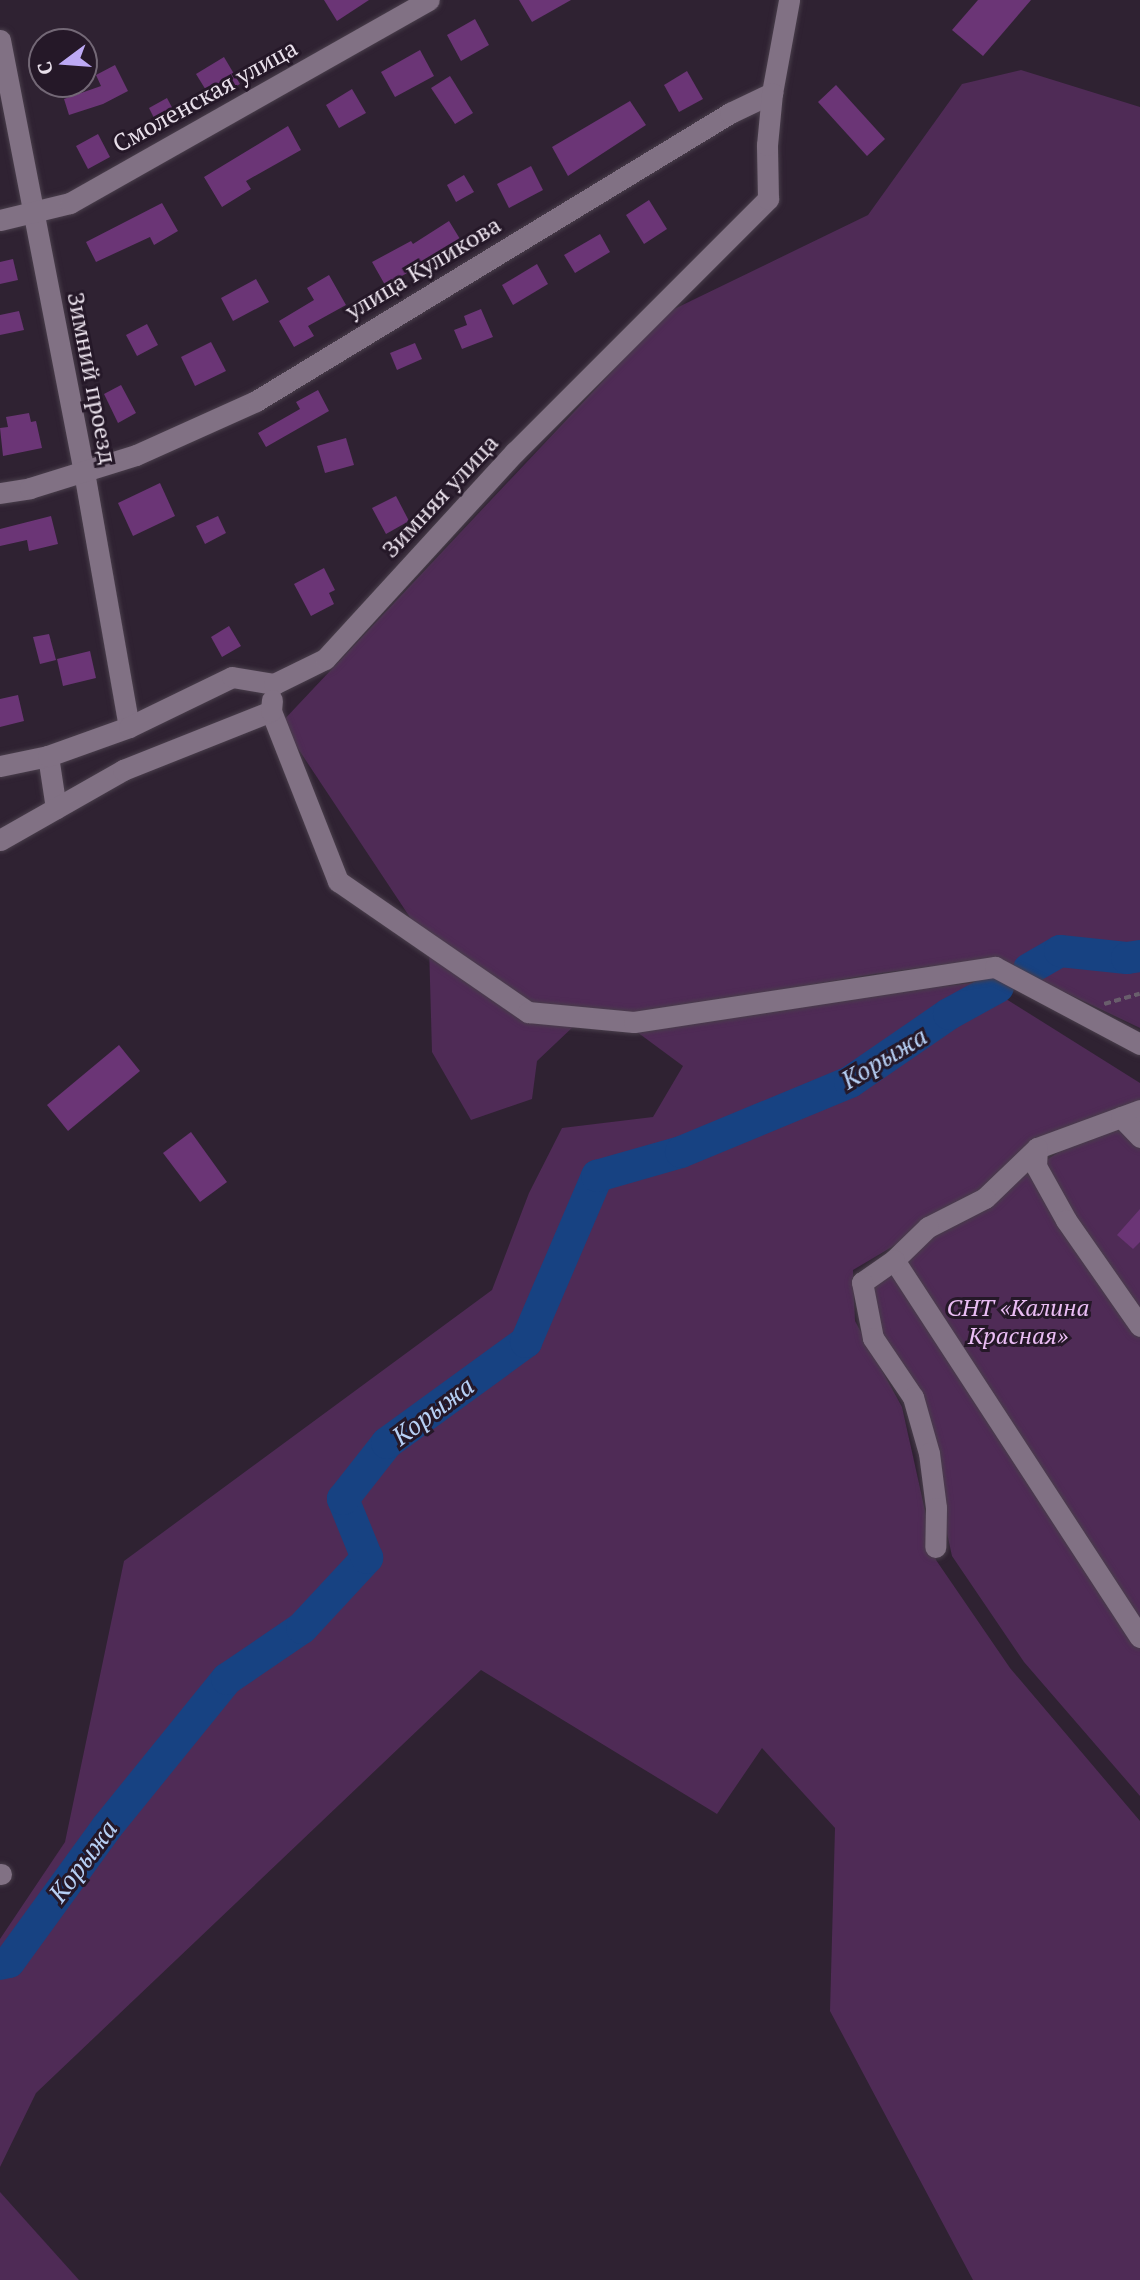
<!DOCTYPE html>
<meta charset="utf-8">
<style>
body{margin:0}
#map{position:relative;width:1140px;height:2280px;overflow:hidden;background:#2f2232;font-family:"PT Serif",serif}
div>[style]{position:absolute}
[style*='--x']{left:calc(var(--x)*1px);top:calc(var(--y)*1px);width:calc(var(--w)*1px);rotate:calc(var(--a)*1deg)}
.green>*{inset:0;background:#4f2b56}
.river>*{height:32px;margin:-16px;padding:0 16px;transform-origin:16px;border-radius:16px;background:#174282}
.building>*{inset:0;background:#6b3576}
.path>*{height:3.5px;margin-top:-1.75px;transform-origin:0;background:repeating-linear-gradient(90deg,#695e6c 0 7px,transparent 0 10.5px)}
.roads{filter:drop-shadow(0 0 2px #493e4b) drop-shadow(0 0 2px #493e4b)}
.minor>*{height:21px;margin:-10.5px;padding:0 10.5px;transform-origin:10.5px;border-radius:10.5px;background:#817184}
span{translate:-50% -50%;white-space:nowrap;text-align:center;line-height:1.15;-webkit-text-stroke:6px #251828;paint-order:stroke}
.street-label{font-size:24px;color:#e9e0eb}
.park-label{font-size:24px;color:#eabdf4;font-style:italic}
.water-label{font-size:26px;color:#b6cff4;font-style:italic}
.north{position:absolute;left:28px;top:28px;width:70px;height:70px;box-sizing:border-box;background:#251828;border:2px solid #736876;border-radius:50%;rotate:254deg;font-size:19px;font-weight:700;line-height:28px;text-align:center;color:#e9e0eb}
.north::after{content:'';display:block;margin:auto;width:24px;height:32px;background:#bda9f5;clip-path:polygon(50% 0,100% 100%,50% 72%,0 100%)}
</style>
<div id="map">
<div class="green">
<i style="clip-path:polygon(1021px 70px,1140px 107px,1140px 1028px,993px 958px,874px 974px,575px 1025px,537px 1061px,532px 1099px,471px 1120px,432px 1052px,429px 946px,281px 723px,668px 312px,868px 215px,962px 84px)"></i>
<i style="clip-path:polygon(979px 982px,1140px 1083px,1140px 1796px,1024px 1662px,952px 1556px,916px 1392px,863px 1323px,855px 1277px,1005px 1187px,1128px 1107px,853px 1270px,855px 1321px,902px 1407px,936px 1560px,1010px 1668px,1140px 1821px,1140px 2280px,973px 2280px,830px 2011px,835px 1828px,762px 1748px,717px 1814px,481px 1670px,36px 2093px,0 2167px,0 1939px,65px 1842px,124px 1561px,492px 1290px,529px 1193px,562px 1128px,653px 1117px,683px 1066px,637px 1032px,795px 1004px)"></i>
<i style="clip-path:polygon(0 2192px,79px 2280px,0 2280px)"></i>
</div>
<div class="river">
<i style="--x:1029;--y:969;--w:36;--a:-30"></i>
<i style="--x:1060;--y:951;--w:67;--a:6"></i>
<i style="--x:1127;--y:958;--w:13;--a:-9"></i>
<i style="--x:0;--y:1964;--w:9;--a:-13"></i>
<i style="--x:9;--y:1962;--w:167;--a:-54"></i>
<i style="--x:107;--y:1827;--w:191;--a:-51"></i>
<i style="--x:227;--y:1679;--w:91;--a:-34.2"></i>
<i style="--x:302;--y:1628;--w:96;--a:-47.1"></i>
<i style="--x:367;--y:1558;--w:64;--a:-112.1"></i>
<i style="--x:343;--y:1499;--w:71;--a:-51.8"></i>
<i style="--x:387;--y:1443;--w:172;--a:-36"></i>
<i style="--x:526;--y:1342;--w:181;--a:-66.8"></i>
<i style="--x:597;--y:1176;--w:87;--a:-15.9"></i>
<i style="--x:681;--y:1152;--w:183;--a:-22.5"></i>
<i style="--x:850;--y:1082;--w:120;--a:-34.5"></i>
<i style="--x:949;--y:1014;--w:56;--a:-28.9"></i>
</div>
<div class="building">
<i style="clip-path:polygon(324px 0,369px 0,337px 21px)"></i>
<i style="clip-path:polygon(519px 0,571px 0,532px 22px)"></i>
<i style="clip-path:polygon(978px 0,1031px 0,983px 56px,952px 30px)"></i>
<i style="clip-path:polygon(475px 19px,489px 45px,461px 61px,447px 35px)"></i>
<i style="clip-path:polygon(420px 50px,434px 76px,395px 97px,381px 72px)"></i>
<i style="clip-path:polygon(224px 57px,240px 84px,212px 100px,196px 74px)"></i>
<i style="clip-path:polygon(115px 65px,128px 91px,103px 104px,69px 115px,64px 99px,101px 86px,96px 75px)"></i>
<i style="clip-path:polygon(687px 71px,703px 99px,679px 112px,664px 85px)"></i>
<i style="clip-path:polygon(450px 76px,473px 113px,455px 124px,431px 88px)"></i>
<i style="clip-path:polygon(836px 85px,885px 139px,867px 156px,818px 102px)"></i>
<i style="clip-path:polygon(352px 89px,366px 113px,339px 128px,326px 105px)"></i>
<i style="clip-path:polygon(167px 98px,176px 115px,157px 124px,149px 108px)"></i>
<i style="clip-path:polygon(630px 101px,646px 125px,568px 176px,552px 147px)"></i>
<i style="clip-path:polygon(288px 126px,301px 150px,246px 181px,251px 189px,222px 207px,204px 177px)"></i>
<i style="clip-path:polygon(98px 134px,110px 157px,88px 169px,76px 146px)"></i>
<i style="clip-path:polygon(531px 166px,543px 190px,509px 208px,497px 184px)"></i>
<i style="clip-path:polygon(464px 175px,474px 192px,456px 202px,447px 185px)"></i>
<i style="clip-path:polygon(649px 200px,667px 229px,644px 244px,626px 215px)"></i>
<i style="clip-path:polygon(162px 203px,178px 231px,154px 245px,150px 237px,96px 262px,86px 242px)"></i>
<i style="clip-path:polygon(449px 221px,460px 239px,424px 264px,385px 285px,372px 262px,411px 241px,413px 244px)"></i>
<i style="clip-path:polygon(600px 234px,610px 252px,575px 273px,564px 255px)"></i>
<i style="clip-path:polygon(13px 259px,18px 280px,0 284px,0 262px)"></i>
<i style="clip-path:polygon(537px 264px,548px 284px,513px 305px,502px 285px)"></i>
<i style="clip-path:polygon(329px 275px,346px 305px,308px 326px,314px 336px,294px 347px,279px 321px,314px 300px,307px 288px)"></i>
<i style="clip-path:polygon(256px 279px,269px 302px,233px 321px,221px 298px)"></i>
<i style="clip-path:polygon(481px 309px,493px 337px,462px 349px,454px 330px,467px 325px,464px 316px)"></i>
<i style="clip-path:polygon(19px 311px,24px 330px,0 335px,0 315px)"></i>
<i style="clip-path:polygon(147px 324px,158px 345px,137px 356px,126px 335px)"></i>
<i style="clip-path:polygon(211px 342px,226px 371px,195px 386px,181px 357px)"></i>
<i style="clip-path:polygon(415px 343px,422px 359px,397px 370px,390px 353px)"></i>
<i style="clip-path:polygon(121px 385px,136px 413px,118px 423px,104px 394px)"></i>
<i style="clip-path:polygon(318px 390px,329px 411px,266px 447px,258px 433px,300px 409px,296px 402px)"></i>
<i style="clip-path:polygon(29px 413px,31px 422px,36px 421px,42px 448px,3px 456px,0 428px,8px 427px,6px 417px)"></i>
<i style="clip-path:polygon(346px 438px,354px 465px,325px 473px,317px 446px)"></i>
<i style="clip-path:polygon(160px 483px,175px 516px,133px 536px,118px 503px)"></i>
<i style="clip-path:polygon(396px 496px,409px 521px,386px 534px,372px 508px)"></i>
<i style="clip-path:polygon(51px 516px,58px 544px,29px 551px,27px 540px,0 546px,0 529px)"></i>
<i style="clip-path:polygon(218px 516px,226px 533px,205px 544px,196px 526px)"></i>
<i style="clip-path:polygon(324px 568px,335px 590px,329px 593px,334px 604px,311px 616px,294px 584px)"></i>
<i style="clip-path:polygon(229px 626px,241px 646px,222px 657px,211px 637px)"></i>
<i style="clip-path:polygon(49px 634px,56px 660px,40px 664px,33px 637px)"></i>
<i style="clip-path:polygon(90px 651px,96px 678px,63px 686px,57px 659px)"></i>
<i style="clip-path:polygon(18px 695px,24px 721px,0 727px,0 699px)"></i>
<i style="clip-path:polygon(119px 1045px,140px 1071px,68px 1131px,47px 1105px)"></i>
<i style="clip-path:polygon(191px 1132px,227px 1182px,200px 1202px,163px 1153px)"></i>
<i style="clip-path:polygon(1140px 1209px,1140px 1242px,1133px 1249px,1117px 1235px)"></i>
</div>
<div class="path">
<i style="--x:1104;--y:1004;--w:37;--a:-16"></i>
</div>
<div class="roads">
<div class="minor">
<i style="--x:0;--y:40;--w:440;--a:79"></i>
<i style="--x:84;--y:472;--w:259;--a:80"></i>
<i style="--x:0;--y:220;--w:72;--a:-13.7"></i>
<i style="--x:70;--y:203;--w:412;--a:-29.5"></i>
<i style="--x:0;--y:493;--w:30;--a:-9"></i>
<i style="--x:30;--y:488;--w:111;--a:-17.3"></i>
<i style="--x:136;--y:455;--w:132;--a:-24.2"></i>
<i style="--x:256;--y:401;--w:555;--a:-31.28"></i>
<i style="--x:730;--y:113;--w:47;--a:-25.5"></i>
<i style="--x:772;--y:93;--w:95;--a:-79.6"></i>
<i style="--x:271;--y:711;--w:183;--a:68.5"></i>
<i style="--x:338;--y:881;--w:231;--a:34.6"></i>
<i style="--x:528;--y:1012;--w:106;--a:5.4"></i>
<i style="--x:634;--y:1022;--w:365;--a:-8.7"></i>
<i style="--x:995;--y:967;--w:164;--a:28"></i>
<i style="--x:48;--y:756;--w:53;--a:81.3"></i>
<i style="--x:0;--y:766;--w:49;--a:-11.8"></i>
<i style="--x:48;--y:756;--w:86;--a:-19.7"></i>
<i style="--x:129;--y:727;--w:114;--a:-25.9"></i>
<i style="--x:232;--y:677;--w:43;--a:9.5"></i>
<i style="--x:274;--y:684;--w:57;--a:-26.1"></i>
<i style="--x:325;--y:659;--w:281;--a:-47.5"></i>
<i style="--x:515;--y:452;--w:358;--a:-45"></i>
<i style="--x:768;--y:199;--w:54;--a:-91.1"></i>
<i style="--x:767;--y:145;--w:52;--a:-84.5"></i>
<i style="--x:0;--y:840;--w:142;--a:-29.6"></i>
<i style="--x:123;--y:770;--w:159;--a:-21.7"></i>
<i style="--x:271;--y:711;--w:11;--a:-85"></i>
<i style="--x:1140;--y:1110;--w:110;--a:159.7"></i>
<i style="--x:1037;--y:1148;--w:18;--a:93"></i>
<i style="--x:1036;--y:1166;--w:62;--a:60.9"></i>
<i style="--x:1066;--y:1220;--w:129;--a:55.1"></i>
<i style="--x:1121;--y:1117;--w:28;--a:46"></i>
<i style="--x:1037;--y:1148;--w:72;--a:136.1"></i>
<i style="--x:985;--y:1198;--w:64;--a:153"></i>
<i style="--x:928;--y:1227;--w:47;--a:135.9"></i>
<i style="--x:894;--y:1260;--w:450;--a:56.9"></i>
<i style="--x:894;--y:1260;--w:39;--a:145"></i>
<i style="--x:862;--y:1282;--w:57;--a:78.9"></i>
<i style="--x:873;--y:1338;--w:71;--a:55.9"></i>
<i style="--x:913;--y:1397;--w:58;--a:74.1"></i>
<i style="--x:929;--y:1453;--w:55;--a:82.7"></i>
<i style="--x:936;--y:1508;--w:39;--a:91"></i>
<i style="--x:0;--y:1874;--w:1;--a:0"></i>
</div>
</div>
<div class="street-label">
<span style="left:205px;top:96px;rotate:-29deg">Смоленская улица</span>
<span style="left:423px;top:268px;rotate:-31deg">улица Куликова</span>
<span style="left:92px;top:378px;rotate:79deg">Зимний проезд</span>
<span style="left:440px;top:496px;rotate:-47deg">Зимняя улица</span>
</div>
<div class="park-label">
<span style="left:1018px;top:1322px">СНТ «Калина<br>Красная»</span>
</div>
<div class="water-label">
<span style="left:884px;top:1058px;rotate:-31deg">Корыжа</span>
<span style="left:433px;top:1411px;rotate:-37deg">Корыжа</span>
<span style="left:83px;top:1861px;rotate:-53deg">Корыжа</span>
</div>
<div class="north">С</div>
</div>
